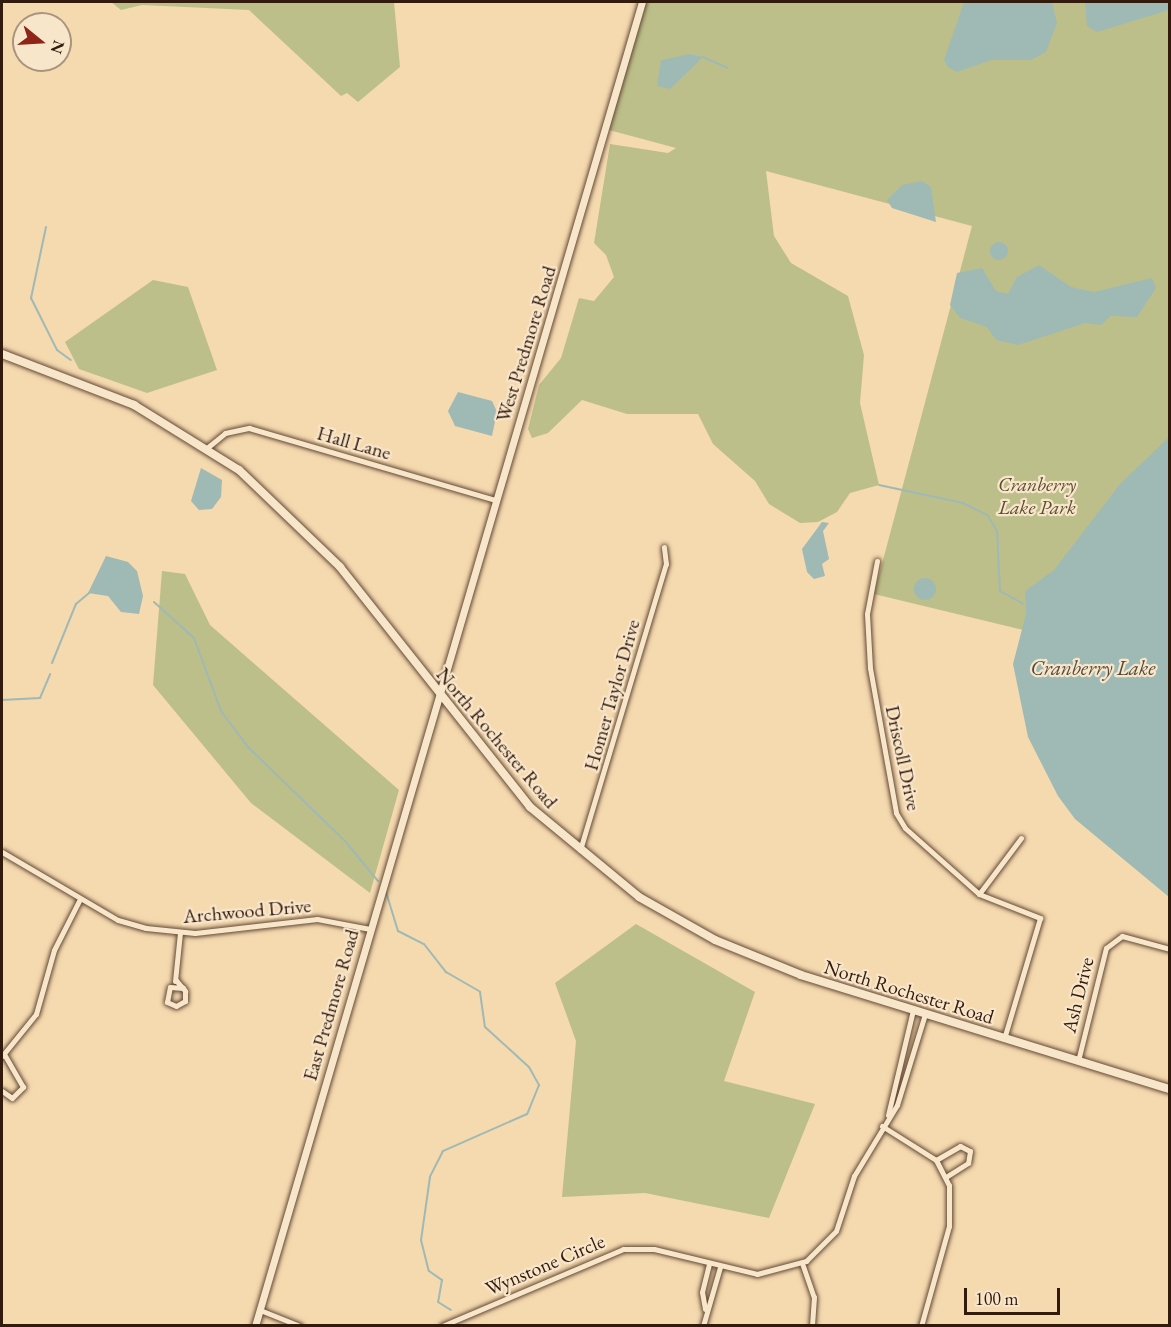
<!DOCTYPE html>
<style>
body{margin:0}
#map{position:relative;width:1171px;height:1327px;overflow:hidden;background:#f5d9af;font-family:"EB Garamond",serif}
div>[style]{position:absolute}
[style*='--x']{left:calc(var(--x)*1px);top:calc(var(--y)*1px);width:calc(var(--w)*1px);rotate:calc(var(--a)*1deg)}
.green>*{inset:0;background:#bdbf8a}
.water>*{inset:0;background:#9fb9b4}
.round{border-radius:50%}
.stream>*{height:2px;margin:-1px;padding:0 1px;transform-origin:1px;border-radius:1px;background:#9fb9b4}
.roads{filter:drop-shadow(0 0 2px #634a36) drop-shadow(0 0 2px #634a36)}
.minor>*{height:5px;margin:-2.5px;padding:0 2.5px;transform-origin:2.5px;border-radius:2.5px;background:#f8e6cb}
.tertiary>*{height:7px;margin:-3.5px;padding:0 3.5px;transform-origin:3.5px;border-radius:3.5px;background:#f8e6cb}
.secondary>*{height:8px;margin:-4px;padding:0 4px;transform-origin:4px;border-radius:4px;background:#f8e6cb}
span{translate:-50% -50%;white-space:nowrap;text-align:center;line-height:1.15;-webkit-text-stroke:4.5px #f8e6cb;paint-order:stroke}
.street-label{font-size:20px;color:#321a0d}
.park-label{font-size:20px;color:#5c4c32;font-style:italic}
.water-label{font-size:21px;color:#534a3f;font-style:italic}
.frame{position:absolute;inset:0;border:3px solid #321a0d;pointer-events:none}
.north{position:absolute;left:12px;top:12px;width:60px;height:60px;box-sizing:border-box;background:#f8e6cb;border:2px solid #a9947f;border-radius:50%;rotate:108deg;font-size:16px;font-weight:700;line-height:24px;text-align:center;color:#321a0d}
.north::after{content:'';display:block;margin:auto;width:21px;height:27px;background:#8f2418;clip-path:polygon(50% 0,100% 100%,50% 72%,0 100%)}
.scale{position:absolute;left:964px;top:1288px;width:96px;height:27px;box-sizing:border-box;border:3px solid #321a0d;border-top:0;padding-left:8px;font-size:18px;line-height:21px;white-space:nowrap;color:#321a0d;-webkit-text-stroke:4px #f8e6cb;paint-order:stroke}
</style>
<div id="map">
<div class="green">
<i style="clip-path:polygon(111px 2px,394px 2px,400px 67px,358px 102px,347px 93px,341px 96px,249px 10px,142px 5px,121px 10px)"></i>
<i style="clip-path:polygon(645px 2px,1169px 2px,1169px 665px,874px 594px,972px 226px,766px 171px,774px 236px,791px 263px,848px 296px,864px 355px,860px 403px,879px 485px,850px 493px,837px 512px,818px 522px,800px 523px,769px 504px,755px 481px,713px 444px,698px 414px,627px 414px,582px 400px,548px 433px,532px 438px,528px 429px,539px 385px,561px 358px,579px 298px,594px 301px,614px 277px,606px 255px,594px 243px,610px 144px,668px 153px,676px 148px,609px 130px)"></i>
<i style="clip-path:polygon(153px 280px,188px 287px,217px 370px,147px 393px,79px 369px,65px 342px)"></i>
<i style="clip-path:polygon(162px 571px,185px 574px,210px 625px,399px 790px,370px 893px,251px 803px,153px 685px)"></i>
<i style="clip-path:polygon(636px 924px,755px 992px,724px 1081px,815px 1104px,769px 1218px,645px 1193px,562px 1197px,576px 1041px,555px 983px)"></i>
</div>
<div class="water">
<i style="clip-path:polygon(964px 2px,1052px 2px,1057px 23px,1046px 52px,1031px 60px,991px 60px,957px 72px,948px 67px,944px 60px)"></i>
<i style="clip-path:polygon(1085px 2px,1169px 2px,1169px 10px,1097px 32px,1087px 26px)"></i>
<i style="clip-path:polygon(690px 54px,703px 57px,670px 89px,657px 86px,661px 60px)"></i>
<i style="clip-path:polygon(922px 181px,931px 187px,936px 222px,892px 208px,887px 200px,902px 185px)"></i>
<i class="round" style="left:990px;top:242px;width:18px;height:18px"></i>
<i style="clip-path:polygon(1039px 265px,1071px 287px,1094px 292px,1152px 278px,1156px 288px,1137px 317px,1111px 316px,1101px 325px,1085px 323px,1018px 345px,996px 340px,987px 327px,960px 318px,950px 305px,957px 273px,982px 268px,996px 291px,1008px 294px,1017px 277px)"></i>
<i style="clip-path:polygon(458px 392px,492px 401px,497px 412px,492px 436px,455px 426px,448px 411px)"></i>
<i style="clip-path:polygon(1169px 437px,1169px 897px,1075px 819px,1058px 796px,1028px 737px,1013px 664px,1026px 614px,1025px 591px,1054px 570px,1120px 484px)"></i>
<i style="clip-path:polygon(201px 468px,222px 480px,221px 497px,212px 509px,199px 510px,191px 501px)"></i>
<i style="clip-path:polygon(822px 522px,829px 523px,823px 531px,829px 559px,822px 564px,825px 576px,814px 579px,807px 572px,802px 549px)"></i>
<i style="clip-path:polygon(106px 556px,128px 562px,137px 571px,143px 596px,139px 614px,121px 612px,108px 596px,88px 593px)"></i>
<i class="round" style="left:914px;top:578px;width:22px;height:22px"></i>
</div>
<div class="stream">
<i style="--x:703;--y:57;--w:27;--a:24"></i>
<i style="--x:46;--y:227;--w:73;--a:101.9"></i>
<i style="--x:31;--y:298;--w:58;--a:63.4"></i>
<i style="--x:57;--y:350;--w:17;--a:36"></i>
<i style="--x:879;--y:485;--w:86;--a:12.1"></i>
<i style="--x:963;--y:503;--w:28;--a:27"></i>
<i style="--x:988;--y:516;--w:17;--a:59"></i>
<i style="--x:997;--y:531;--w:60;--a:87.1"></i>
<i style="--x:1000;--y:591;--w:26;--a:29"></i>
<i style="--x:154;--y:602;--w:54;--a:42"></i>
<i style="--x:194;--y:638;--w:78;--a:69.7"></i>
<i style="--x:221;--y:711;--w:45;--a:53.1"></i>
<i style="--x:248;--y:747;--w:135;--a:44.1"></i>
<i style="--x:345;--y:841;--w:52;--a:50.5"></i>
<i style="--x:52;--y:663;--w:64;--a:-67.9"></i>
<i style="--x:76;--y:604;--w:17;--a:-40"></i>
<i style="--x:2;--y:700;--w:38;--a:-3"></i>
<i style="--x:40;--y:698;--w:26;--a:-67"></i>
<i style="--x:386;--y:892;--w:41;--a:72.9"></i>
<i style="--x:398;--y:931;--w:29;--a:27"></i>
<i style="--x:424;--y:944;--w:36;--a:52"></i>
<i style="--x:446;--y:972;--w:39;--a:30"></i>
<i style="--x:480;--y:992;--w:35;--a:82"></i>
<i style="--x:485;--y:1027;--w:59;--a:42.3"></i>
<i style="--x:529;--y:1067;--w:21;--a:61"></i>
<i style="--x:539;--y:1085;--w:31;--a:112"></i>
<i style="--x:527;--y:1114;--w:92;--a:156.2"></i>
<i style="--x:443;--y:1151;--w:29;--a:117"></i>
<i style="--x:430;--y:1177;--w:64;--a:98.1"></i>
<i style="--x:421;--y:1240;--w:32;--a:76"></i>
<i style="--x:429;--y:1271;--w:16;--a:35"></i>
<i style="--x:442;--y:1280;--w:22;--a:100"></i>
<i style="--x:438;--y:1302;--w:15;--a:32"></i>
</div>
<div class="roads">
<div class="minor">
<i style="--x:208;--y:447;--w:22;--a:-39"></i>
<i style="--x:225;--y:433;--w:25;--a:-12"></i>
<i style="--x:249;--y:428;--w:257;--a:16.3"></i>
<i style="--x:877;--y:561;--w:54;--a:100.7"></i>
<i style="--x:867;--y:614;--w:54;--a:86.8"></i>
<i style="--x:870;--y:668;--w:147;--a:79.8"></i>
<i style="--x:896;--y:813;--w:17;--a:59"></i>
<i style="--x:905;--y:828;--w:99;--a:41.7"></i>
<i style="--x:979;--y:894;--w:66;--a:21.5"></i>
<i style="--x:1040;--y:918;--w:126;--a:106.6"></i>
<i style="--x:580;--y:850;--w:299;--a:-73.3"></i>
<i style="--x:666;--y:564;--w:17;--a:-97"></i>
<i style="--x:2;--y:852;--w:134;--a:30.4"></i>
<i style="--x:118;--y:920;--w:29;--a:16"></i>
<i style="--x:146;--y:928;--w:49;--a:5.8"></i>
<i style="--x:195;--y:933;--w:123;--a:-6.5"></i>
<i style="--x:317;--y:919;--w:54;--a:10.7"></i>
<i style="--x:979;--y:894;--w:70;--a:-53.1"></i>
<i style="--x:176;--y:980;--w:5;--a:53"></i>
<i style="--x:179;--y:984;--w:6;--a:45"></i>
<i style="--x:183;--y:988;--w:4;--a:56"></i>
<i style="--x:185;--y:991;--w:10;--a:90"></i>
<i style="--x:185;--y:1001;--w:10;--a:151"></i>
<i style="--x:176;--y:1006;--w:10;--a:-156"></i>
<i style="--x:167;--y:1002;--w:15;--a:-79"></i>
<i style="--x:170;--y:987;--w:13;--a:4"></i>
<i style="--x:175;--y:981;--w:48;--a:-84.1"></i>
<i style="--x:2;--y:1056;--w:54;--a:-51"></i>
<i style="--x:36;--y:1014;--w:66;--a:-74.3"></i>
<i style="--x:54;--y:950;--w:57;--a:-63"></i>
<i style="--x:1078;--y:1061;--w:116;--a:-76.1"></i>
<i style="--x:1106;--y:948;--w:20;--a:-37"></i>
<i style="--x:1122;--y:936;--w:50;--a:15.2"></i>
<i style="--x:2;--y:1091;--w:12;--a:35"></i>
<i style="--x:12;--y:1098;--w:16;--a:-45"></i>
<i style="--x:23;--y:1087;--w:38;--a:-120"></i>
<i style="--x:888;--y:1115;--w:108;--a:-76.6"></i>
<i style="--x:882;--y:1126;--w:64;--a:32.2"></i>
<i style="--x:936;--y:1160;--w:28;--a:63"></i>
<i style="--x:949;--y:1185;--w:41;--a:90"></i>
<i style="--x:949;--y:1226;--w:104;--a:105.6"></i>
<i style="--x:936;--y:1160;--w:28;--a:-30"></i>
<i style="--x:960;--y:1146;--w:11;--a:27"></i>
<i style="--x:970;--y:1151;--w:12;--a:99"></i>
<i style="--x:968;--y:1163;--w:26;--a:148"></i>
<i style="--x:802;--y:1263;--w:36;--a:71"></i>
<i style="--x:814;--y:1297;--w:29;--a:94"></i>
<i style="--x:705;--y:1309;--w:17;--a:-100"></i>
<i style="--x:702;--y:1292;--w:30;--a:-76"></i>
<i style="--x:260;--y:1310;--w:43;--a:21.8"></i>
<i style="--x:442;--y:1326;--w:197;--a:-23"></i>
<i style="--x:623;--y:1249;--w:31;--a:0"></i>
<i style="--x:654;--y:1249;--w:106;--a:13.6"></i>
<i style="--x:757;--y:1274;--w:51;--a:-14.9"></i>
<i style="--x:806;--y:1261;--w:42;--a:-45"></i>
<i style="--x:836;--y:1231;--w:58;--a:-71.9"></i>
<i style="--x:854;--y:1176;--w:83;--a:-58.8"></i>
<i style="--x:897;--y:1105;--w:95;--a:-72.9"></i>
<i style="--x:703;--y:1326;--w:61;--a:-73.9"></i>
</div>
<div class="tertiary">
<i style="--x:255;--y:1326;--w:1379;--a:-73.71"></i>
</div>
<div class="secondary">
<i style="--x:2;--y:354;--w:142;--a:21.1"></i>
<i style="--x:134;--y:405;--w:123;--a:31.8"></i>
<i style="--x:239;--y:470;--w:140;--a:43.8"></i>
<i style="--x:340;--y:567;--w:306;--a:51.6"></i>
<i style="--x:530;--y:807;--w:141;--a:39.5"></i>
<i style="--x:639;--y:897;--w:87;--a:29.5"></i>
<i style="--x:715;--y:940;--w:93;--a:22.1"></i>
<i style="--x:801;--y:975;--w:386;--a:17.2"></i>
</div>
</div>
<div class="street-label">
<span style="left:526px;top:344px;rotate:-73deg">West Predmore Road</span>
<span style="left:354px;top:443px;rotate:16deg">Hall Lane</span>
<span style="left:612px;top:695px;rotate:-74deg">Homer Taylor Drive</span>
<span style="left:497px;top:738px;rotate:50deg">North Rochester Road</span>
<span style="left:903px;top:758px;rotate:78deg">Driscoll Drive</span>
<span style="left:247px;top:911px;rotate:-5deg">Archwood Drive</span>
<span style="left:909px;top:992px;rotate:17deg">North Rochester Road</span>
<span style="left:1078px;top:995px;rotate:-76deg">Ash Drive</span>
<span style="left:331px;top:1005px;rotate:-74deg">East Predmore Road</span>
<span style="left:545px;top:1265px;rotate:-23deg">Wynstone Circle</span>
</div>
<div class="park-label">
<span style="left:1037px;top:496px">Cranberry<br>Lake Park</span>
</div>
<div class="water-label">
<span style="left:1093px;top:668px">Cranberry Lake</span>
</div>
<div class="frame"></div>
<div class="north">N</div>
<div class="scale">100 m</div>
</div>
